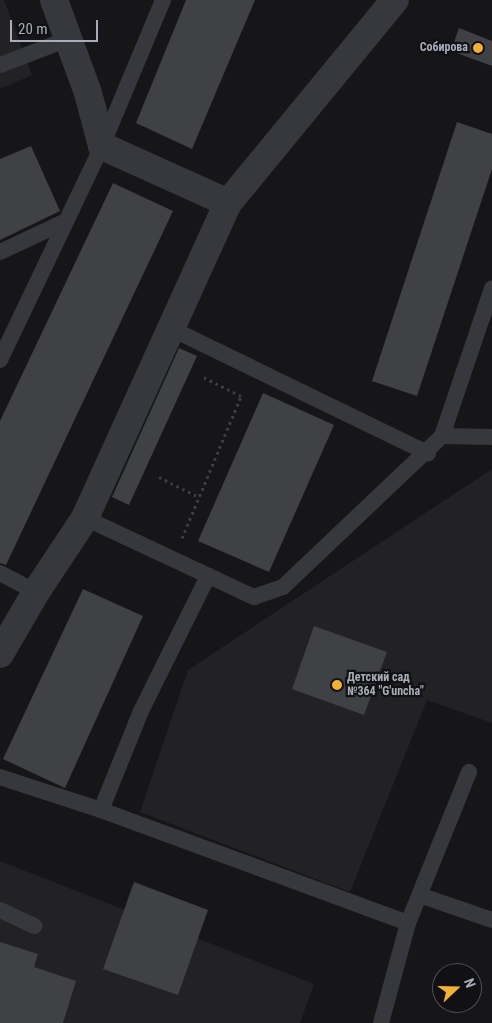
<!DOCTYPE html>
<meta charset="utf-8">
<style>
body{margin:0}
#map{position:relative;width:492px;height:1023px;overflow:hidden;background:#161618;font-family:"Roboto Condensed",sans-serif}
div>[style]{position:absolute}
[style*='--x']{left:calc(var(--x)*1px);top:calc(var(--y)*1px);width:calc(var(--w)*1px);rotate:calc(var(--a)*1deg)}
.built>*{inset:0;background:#222225}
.building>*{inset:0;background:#404145}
.path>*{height:3px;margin-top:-1.5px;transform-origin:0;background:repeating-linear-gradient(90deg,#3d3f44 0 2.5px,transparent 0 6.5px)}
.service>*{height:16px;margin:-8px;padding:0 8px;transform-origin:8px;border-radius:8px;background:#37383d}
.minor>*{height:28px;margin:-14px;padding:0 14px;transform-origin:14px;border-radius:14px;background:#37383d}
.dots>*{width:14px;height:14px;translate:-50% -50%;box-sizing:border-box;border:2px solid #111113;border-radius:50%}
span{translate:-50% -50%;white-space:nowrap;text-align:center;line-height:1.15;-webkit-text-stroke:4.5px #111113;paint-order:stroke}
.poi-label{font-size:12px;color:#a8adb8;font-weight:700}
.right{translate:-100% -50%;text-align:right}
.left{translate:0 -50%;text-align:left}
.north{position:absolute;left:432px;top:963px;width:50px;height:50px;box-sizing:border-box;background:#111113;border:1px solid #4d4f55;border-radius:50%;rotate:69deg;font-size:14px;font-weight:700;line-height:20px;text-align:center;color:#a8adb8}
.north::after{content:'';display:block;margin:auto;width:18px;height:22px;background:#f2b134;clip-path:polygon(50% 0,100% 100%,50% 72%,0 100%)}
.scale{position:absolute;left:10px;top:20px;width:88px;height:22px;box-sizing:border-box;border:2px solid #a8adb8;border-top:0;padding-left:6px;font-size:15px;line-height:18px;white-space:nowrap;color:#a8adb8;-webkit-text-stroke:4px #111113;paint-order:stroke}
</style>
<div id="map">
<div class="built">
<i style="clip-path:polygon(0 0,4px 0,32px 75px,0 89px)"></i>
<i style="clip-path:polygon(492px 469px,492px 723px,427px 700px,350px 892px,140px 812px,188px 670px)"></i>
<i style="clip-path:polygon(0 861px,314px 984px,300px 1023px,0 1023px)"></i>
</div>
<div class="building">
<i style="clip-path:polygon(186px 0,255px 0,192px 149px,136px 123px)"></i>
<i style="clip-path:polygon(459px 28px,492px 41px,492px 66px,451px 51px)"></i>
<i style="clip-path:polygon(457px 122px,492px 134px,492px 169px,417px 396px,372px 381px)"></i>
<i style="clip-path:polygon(31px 146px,60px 211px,0 240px,0 159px)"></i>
<i style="clip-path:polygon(113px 183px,173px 211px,6px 565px,0 563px,0 421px)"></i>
<i style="clip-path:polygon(179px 348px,197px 356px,129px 505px,112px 497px)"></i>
<i style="clip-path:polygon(263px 393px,334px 425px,269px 572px,198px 541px)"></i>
<i style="clip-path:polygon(83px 589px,143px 616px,65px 788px,3px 759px)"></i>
<i style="clip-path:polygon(314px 626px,387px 652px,364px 715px,292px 689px)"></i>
<i style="clip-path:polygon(134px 882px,208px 910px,178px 995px,103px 969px)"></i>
<i style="clip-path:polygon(0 942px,38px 954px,34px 967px,76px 981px,63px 1023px,0 1023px)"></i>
</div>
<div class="path">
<i style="--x:159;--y:477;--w:45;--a:26.6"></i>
<i style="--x:182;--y:538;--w:154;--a:-67.4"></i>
<i style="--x:241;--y:396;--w:42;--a:-153.4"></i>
</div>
<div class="service">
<i style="--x:0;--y:65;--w:73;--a:-20.9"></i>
<i style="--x:0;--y:252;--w:73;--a:-25.2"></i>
<i style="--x:170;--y:328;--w:287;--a:25.9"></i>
<i style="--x:0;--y:360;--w:237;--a:-64.5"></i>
<i style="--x:102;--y:146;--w:158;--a:-67.3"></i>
<i style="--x:442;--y:436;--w:50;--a:1.1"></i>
<i style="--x:85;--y:518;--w:187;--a:25.1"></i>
<i style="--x:254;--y:597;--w:31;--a:-19"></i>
<i style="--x:283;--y:587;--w:219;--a:-43.5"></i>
<i style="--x:442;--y:436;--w:156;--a:-71.3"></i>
<i style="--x:0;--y:573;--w:41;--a:27.8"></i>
<i style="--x:0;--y:777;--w:106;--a:18.1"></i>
<i style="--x:101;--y:810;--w:327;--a:20.2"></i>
<i style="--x:101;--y:810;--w:107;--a:-68"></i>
<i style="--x:141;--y:711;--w:151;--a:-63.6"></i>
<i style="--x:422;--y:896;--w:74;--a:18.9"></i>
<i style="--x:0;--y:910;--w:38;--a:25"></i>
<i style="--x:381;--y:1023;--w:104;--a:-74.9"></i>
<i style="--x:408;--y:923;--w:163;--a:-68"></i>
</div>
<div class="minor">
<i style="--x:54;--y:0;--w:99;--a:69.9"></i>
<i style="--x:88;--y:93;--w:55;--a:75.2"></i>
<i style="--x:102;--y:146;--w:138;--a:24.3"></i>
<i style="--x:0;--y:654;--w:72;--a:-59.9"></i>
<i style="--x:36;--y:592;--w:89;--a:-56.5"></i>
<i style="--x:85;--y:518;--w:346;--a:-65.6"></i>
<i style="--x:228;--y:203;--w:263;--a:-50.6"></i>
</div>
<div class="dots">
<i style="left:478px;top:48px;background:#f2b134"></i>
<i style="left:337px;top:685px;background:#f2b134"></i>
</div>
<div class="poi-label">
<span class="right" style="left:468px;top:48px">Собирова</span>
<span class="left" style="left:347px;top:685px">Детский сад<br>№364 "G'uncha"</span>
</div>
<div class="north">N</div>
<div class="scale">20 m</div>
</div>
